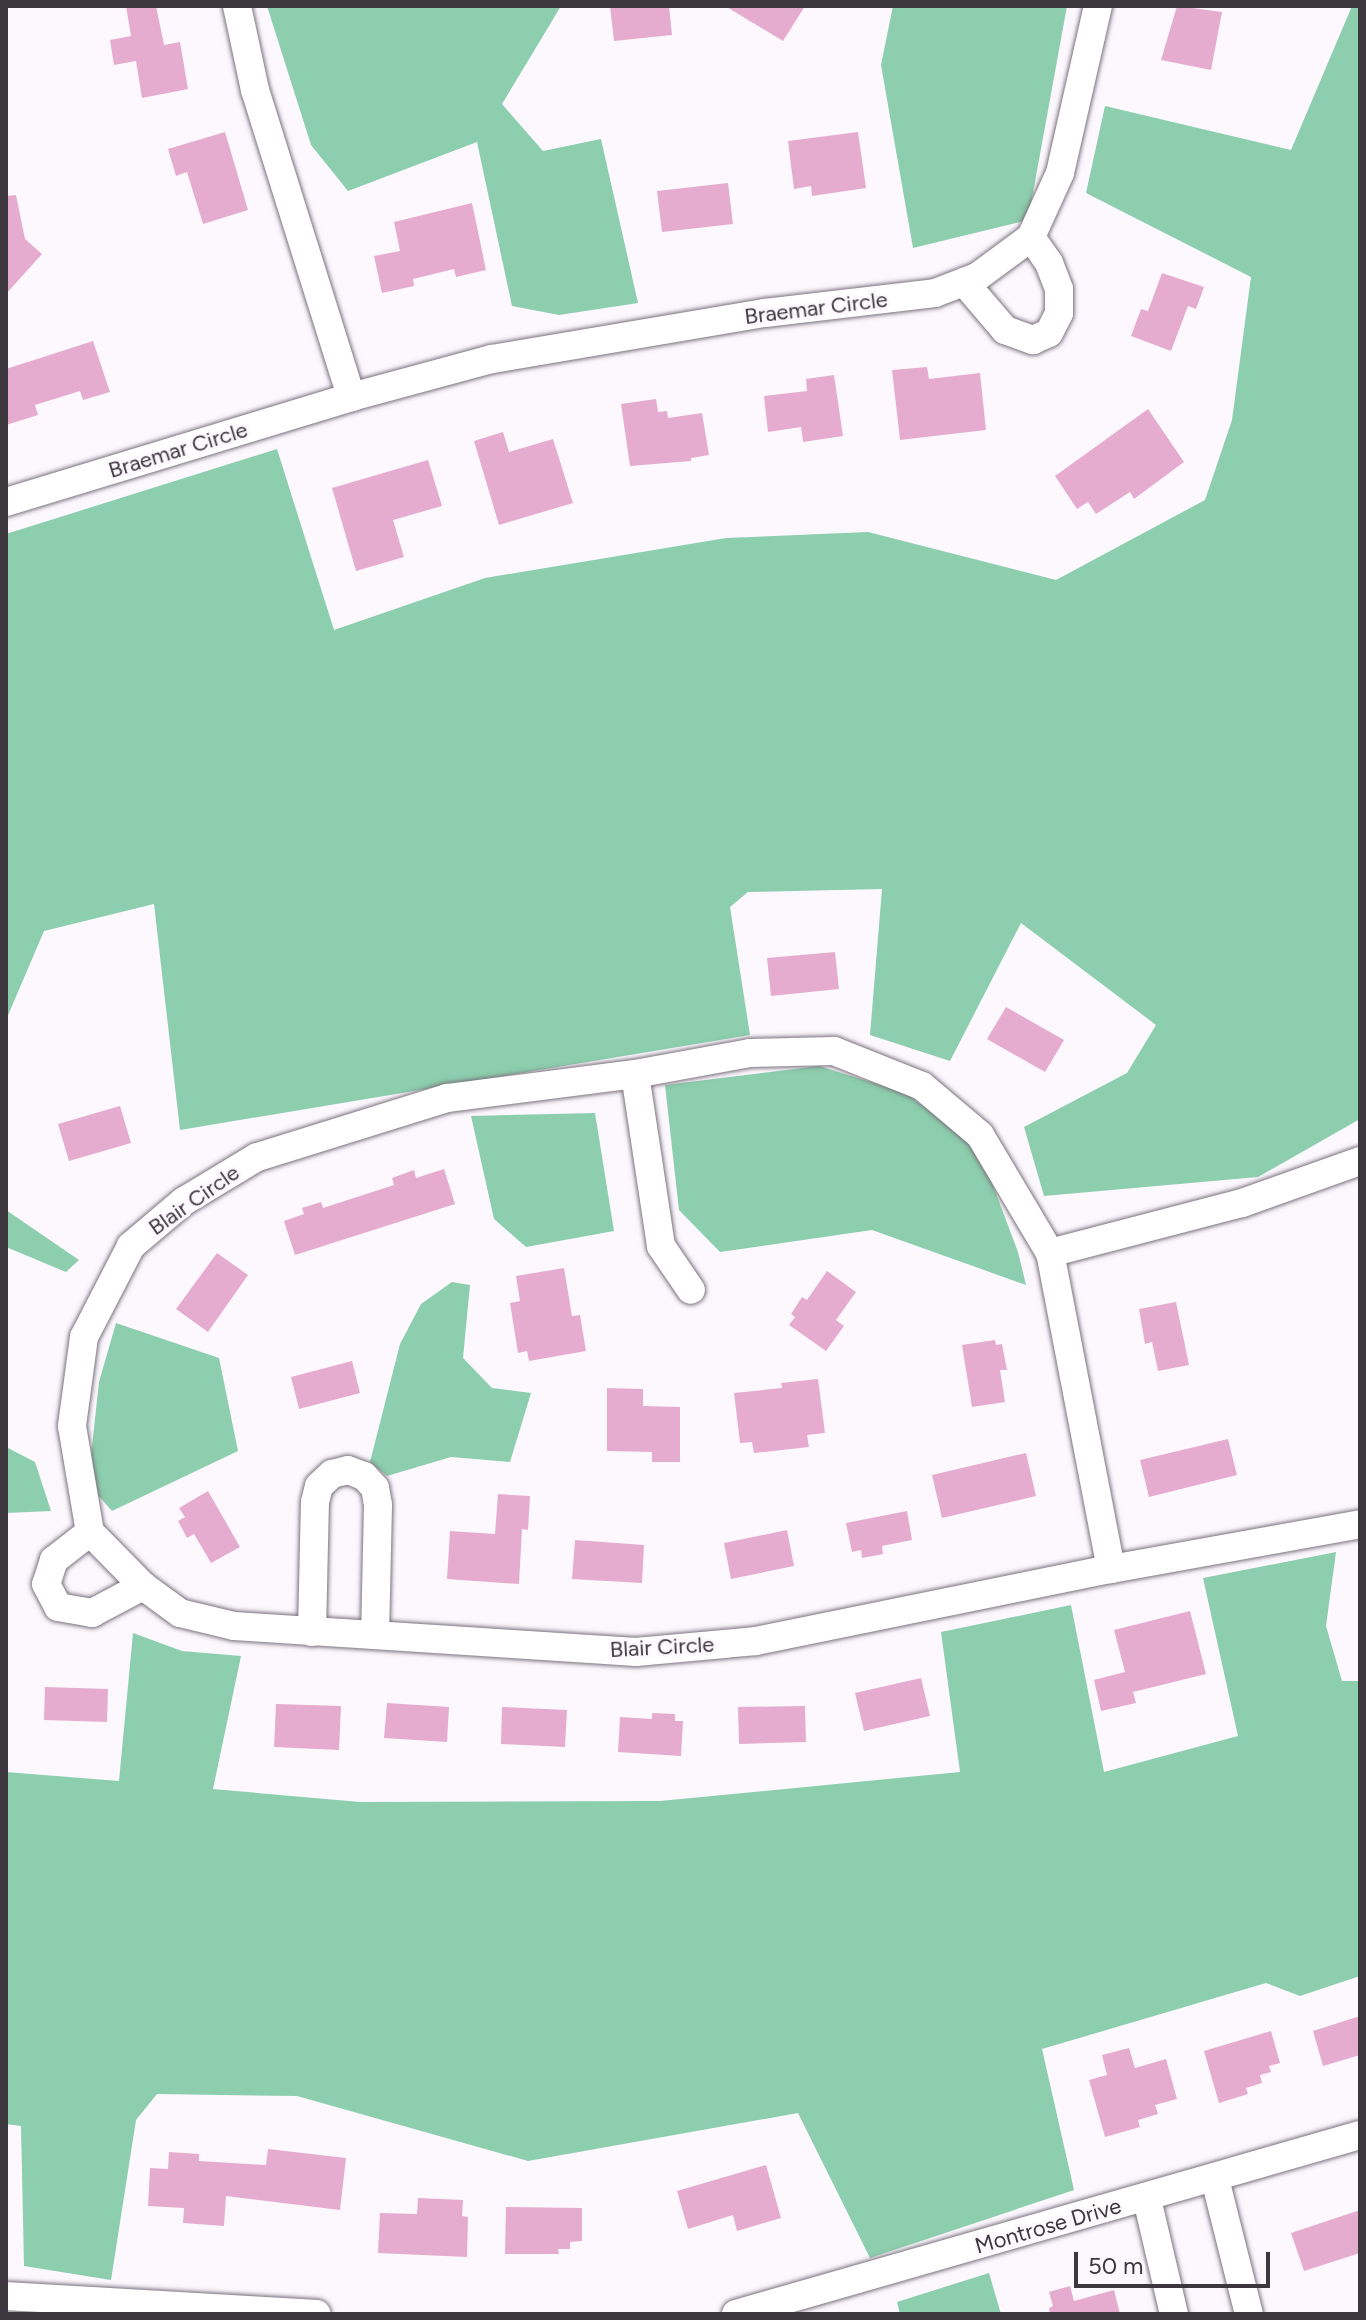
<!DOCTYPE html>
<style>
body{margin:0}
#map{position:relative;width:1366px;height:2320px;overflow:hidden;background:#fcf8fe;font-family:Figtree,sans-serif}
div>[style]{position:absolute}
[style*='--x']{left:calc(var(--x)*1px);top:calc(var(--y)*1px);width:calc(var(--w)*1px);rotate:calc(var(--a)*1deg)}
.forest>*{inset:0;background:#8ccead}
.building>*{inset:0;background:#e5acd0}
.roads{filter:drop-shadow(0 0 2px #7b727d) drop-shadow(0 0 2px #7b727d)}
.street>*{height:28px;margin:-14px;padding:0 14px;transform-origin:14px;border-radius:14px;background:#fff}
span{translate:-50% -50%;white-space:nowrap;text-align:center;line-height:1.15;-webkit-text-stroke:6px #fcf8fe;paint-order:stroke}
.street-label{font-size:22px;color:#3b373c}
.frame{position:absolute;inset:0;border:8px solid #3b373c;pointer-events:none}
.scale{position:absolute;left:1074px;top:2252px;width:196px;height:36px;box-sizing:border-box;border:4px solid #3b373c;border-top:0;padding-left:10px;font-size:24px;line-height:28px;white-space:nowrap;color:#3b373c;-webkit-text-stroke:6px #fcf8fe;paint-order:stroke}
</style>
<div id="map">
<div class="forest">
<i style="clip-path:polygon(267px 6px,561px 6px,502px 104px,543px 151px,601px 139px,638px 303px,559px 315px,512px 306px,477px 142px,348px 191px,311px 145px)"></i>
<i style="clip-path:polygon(893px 6px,1067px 6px,1028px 220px,913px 248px,881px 65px)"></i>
<i style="clip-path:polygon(1352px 6px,1360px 6px,1360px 1119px,1258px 1177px,1044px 1196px,1024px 1127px,1127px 1073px,1156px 1025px,1021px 923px,950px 1061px,870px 1035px,882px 889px,748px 892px,730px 907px,750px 1035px,180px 1130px,154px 904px,44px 931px,6px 1020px,6px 534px,277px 449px,334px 630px,485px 578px,726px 538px,868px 532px,1056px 580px,1205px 500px,1232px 420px,1251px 277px,1086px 193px,1105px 106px,1291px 150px)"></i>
<i style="clip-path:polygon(819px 1066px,903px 1092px,977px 1143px,1018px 1252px,1026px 1285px,872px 1230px,720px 1252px,679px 1210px,665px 1085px)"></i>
<i style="clip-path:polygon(595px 1113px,614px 1231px,526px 1247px,494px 1219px,471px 1116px)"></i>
<i style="clip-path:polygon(6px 1210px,79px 1260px,66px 1272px,6px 1247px)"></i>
<i style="clip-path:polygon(452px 1282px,470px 1285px,463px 1358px,492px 1388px,531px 1393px,510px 1462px,451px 1457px,387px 1476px,370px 1462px,400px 1344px,421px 1304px)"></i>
<i style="clip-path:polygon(116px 1323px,219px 1358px,238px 1451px,112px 1511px,88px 1484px,99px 1382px)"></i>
<i style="clip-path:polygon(6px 1447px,35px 1462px,51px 1511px,6px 1513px)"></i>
<i style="clip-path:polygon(1336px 1552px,1326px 1626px,1342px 1681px,1360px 1681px,1360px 1976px,1300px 1996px,1266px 1983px,1042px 2049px,1074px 2190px,870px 2258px,798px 2113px,528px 2161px,297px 2096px,157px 2094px,136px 2120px,111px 2280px,24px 2266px,21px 2126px,6px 2124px,6px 1772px,119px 1781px,133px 1633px,182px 1651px,241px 1656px,213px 1789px,360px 1802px,660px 1801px,960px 1772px,941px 1632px,1071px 1605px,1104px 1772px,1238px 1736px,1203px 1578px)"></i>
<i style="clip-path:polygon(989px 2273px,1001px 2314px,900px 2314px,897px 2302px)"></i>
</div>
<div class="building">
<i style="clip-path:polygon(126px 6px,156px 6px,164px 45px,180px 42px,188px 89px,142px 98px,136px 61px,114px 65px,110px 40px,131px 36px)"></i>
<i style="clip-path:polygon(610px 6px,669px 6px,672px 35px,614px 41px)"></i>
<i style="clip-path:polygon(725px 6px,805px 6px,783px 41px)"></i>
<i style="clip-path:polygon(1177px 6px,1222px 12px,1211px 70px,1161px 60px)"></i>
<i style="clip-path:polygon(225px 132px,248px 210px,203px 224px,187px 172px,176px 176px,168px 149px)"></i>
<i style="clip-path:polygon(858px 132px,866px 188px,812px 196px,811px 186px,794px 189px,788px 141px)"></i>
<i style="clip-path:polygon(728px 183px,733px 224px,662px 232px,657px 191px)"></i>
<i style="clip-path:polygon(16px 195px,25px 239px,42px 254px,6px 294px,6px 196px)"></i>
<i style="clip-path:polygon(472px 203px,486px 270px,456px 277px,454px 269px,413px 279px,414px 286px,382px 293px,374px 256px,400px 251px,394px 222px)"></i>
<i style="clip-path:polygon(1162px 273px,1204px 287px,1196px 309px,1188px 306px,1171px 351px,1131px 336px,1141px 309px,1148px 311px)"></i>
<i style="clip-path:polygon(93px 341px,110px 392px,83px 400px,80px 391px,35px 405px,38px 415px,6px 425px,6px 369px)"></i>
<i style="clip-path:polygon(927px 367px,929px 379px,980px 373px,986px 430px,900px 440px,892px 370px)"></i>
<i style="clip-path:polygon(834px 375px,843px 436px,803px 442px,801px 427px,768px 432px,764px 396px,807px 391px,806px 379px)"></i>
<i style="clip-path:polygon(656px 399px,658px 412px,667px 411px,668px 418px,702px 413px,709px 455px,691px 458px,691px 461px,630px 466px,621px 404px)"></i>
<i style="clip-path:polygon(1148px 409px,1184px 462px,1134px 499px,1130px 492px,1096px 514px,1088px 502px,1077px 509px,1055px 476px)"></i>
<i style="clip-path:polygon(503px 432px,509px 452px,553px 439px,573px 503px,499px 525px,474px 441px)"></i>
<i style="clip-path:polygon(428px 460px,442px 506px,393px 520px,404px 557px,356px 571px,332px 488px)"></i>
<i style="clip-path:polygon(835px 952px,839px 989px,771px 996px,767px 958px)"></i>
<i style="clip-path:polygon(1006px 1007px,1064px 1040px,1045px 1072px,987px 1039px)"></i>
<i style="clip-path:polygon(120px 1106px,131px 1143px,69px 1161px,58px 1124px)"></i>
<i style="clip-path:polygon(444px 1169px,455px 1204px,295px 1255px,284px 1221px,304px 1214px,302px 1208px,321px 1202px,323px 1208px,394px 1185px,392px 1178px,414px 1170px,416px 1178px)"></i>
<i style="clip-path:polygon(217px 1253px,248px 1275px,208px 1332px,176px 1309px)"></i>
<i style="clip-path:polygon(564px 1268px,572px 1316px,580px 1315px,586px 1351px,529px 1361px,527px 1351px,518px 1353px,510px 1303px,520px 1301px,516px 1276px)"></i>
<i style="clip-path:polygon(827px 1271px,856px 1292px,836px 1320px,844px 1326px,826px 1351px,789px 1325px,795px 1317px,791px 1314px,802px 1297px,807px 1300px)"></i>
<i style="clip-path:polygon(1176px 1302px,1189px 1365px,1158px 1371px,1152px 1342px,1145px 1344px,1139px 1309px)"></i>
<i style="clip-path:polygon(995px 1340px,996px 1345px,1002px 1344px,1007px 1370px,1000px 1370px,1005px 1402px,972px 1407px,962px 1345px)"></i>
<i style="clip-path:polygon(352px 1361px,360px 1393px,299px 1409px,291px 1377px)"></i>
<i style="clip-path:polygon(818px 1379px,825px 1433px,807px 1435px,809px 1447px,754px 1453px,752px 1442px,740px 1443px,734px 1393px,782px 1388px,781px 1383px)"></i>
<i style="clip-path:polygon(607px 1388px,643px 1389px,643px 1406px,680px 1407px,680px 1462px,652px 1462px,652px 1452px,607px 1451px)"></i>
<i style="clip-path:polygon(1228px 1439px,1237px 1475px,1149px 1497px,1140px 1460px)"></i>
<i style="clip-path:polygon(1026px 1453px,1036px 1496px,942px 1518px,932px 1475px)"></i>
<i style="clip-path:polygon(208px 1491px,240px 1547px,211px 1563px,194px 1534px,187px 1538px,178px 1521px,185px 1517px,179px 1508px)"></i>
<i style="clip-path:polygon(498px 1494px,530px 1496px,528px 1530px,522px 1529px,519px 1584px,447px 1579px,450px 1531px,495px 1534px)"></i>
<i style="clip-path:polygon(907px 1511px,912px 1540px,882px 1546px,883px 1554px,862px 1558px,861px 1550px,852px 1552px,846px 1523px)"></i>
<i style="clip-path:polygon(787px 1530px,794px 1566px,731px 1579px,724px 1543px)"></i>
<i style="clip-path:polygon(575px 1540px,644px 1545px,642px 1583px,572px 1579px)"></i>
<i style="clip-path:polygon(1190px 1611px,1206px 1674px,1133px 1692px,1136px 1703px,1101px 1711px,1094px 1680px,1125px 1672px,1114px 1630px)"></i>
<i style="clip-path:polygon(921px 1678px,930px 1716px,864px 1731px,855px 1693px)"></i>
<i style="clip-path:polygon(45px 1687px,108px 1689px,107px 1722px,44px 1720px)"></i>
<i style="clip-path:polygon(387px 1703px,449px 1707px,447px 1742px,384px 1738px)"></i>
<i style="clip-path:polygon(276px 1704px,341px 1706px,339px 1750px,274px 1747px)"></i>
<i style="clip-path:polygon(805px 1706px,806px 1742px,739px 1744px,738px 1707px)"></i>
<i style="clip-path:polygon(502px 1707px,567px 1710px,565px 1747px,501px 1744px)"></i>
<i style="clip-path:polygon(652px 1713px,675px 1714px,675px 1721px,683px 1721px,681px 1756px,618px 1752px,620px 1717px,652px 1719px)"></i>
<i style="clip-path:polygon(1360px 2016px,1360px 2055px,1323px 2066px,1313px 2031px)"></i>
<i style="clip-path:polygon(1271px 2031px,1280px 2063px,1269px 2066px,1271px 2072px,1260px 2075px,1262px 2083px,1246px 2088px,1248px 2094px,1219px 2103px,1204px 2051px)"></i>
<i style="clip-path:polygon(1129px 2048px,1135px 2068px,1166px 2059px,1177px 2099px,1155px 2105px,1158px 2114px,1138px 2120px,1140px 2127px,1105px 2137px,1089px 2080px,1107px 2075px,1102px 2055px)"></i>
<i style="clip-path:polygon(268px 2149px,346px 2158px,340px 2210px,226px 2196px,224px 2226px,183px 2223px,184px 2208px,148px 2206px,150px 2168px,168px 2169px,169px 2152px,199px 2154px,199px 2161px,266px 2165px)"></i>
<i style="clip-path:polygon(766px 2165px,781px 2218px,737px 2231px,733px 2215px,688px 2229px,677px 2191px)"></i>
<i style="clip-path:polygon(418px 2198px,463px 2200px,462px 2216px,468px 2217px,467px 2257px,378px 2253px,380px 2213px,417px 2214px)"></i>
<i style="clip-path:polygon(506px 2207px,582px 2208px,582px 2241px,570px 2242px,570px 2249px,558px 2249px,559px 2254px,505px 2254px)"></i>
<i style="clip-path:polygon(1360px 2210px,1360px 2253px,1304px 2271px,1291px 2233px)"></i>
<i style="clip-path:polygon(1070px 2286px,1074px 2301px,1114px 2290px,1120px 2314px,1050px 2314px,1049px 2308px,1053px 2306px,1049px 2292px)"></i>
</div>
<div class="roads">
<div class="street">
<i style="--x:237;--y:6;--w:86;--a:77.9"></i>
<i style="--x:255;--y:90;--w:322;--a:72.6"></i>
<i style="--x:964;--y:282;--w:63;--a:49.5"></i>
<i style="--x:1005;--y:330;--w:30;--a:20"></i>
<i style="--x:1033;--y:340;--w:17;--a:-24"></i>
<i style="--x:1049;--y:333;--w:22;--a:-63"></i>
<i style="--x:1059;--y:313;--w:24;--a:-90"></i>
<i style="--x:1059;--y:289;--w:28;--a:-111"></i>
<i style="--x:1049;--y:263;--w:32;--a:-125"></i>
<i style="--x:6;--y:502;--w:361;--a:-16.9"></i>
<i style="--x:351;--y:397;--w:146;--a:-15.1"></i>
<i style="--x:492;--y:359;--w:277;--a:-9.6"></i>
<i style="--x:765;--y:313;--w:171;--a:-6.7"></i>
<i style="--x:935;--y:293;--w:45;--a:-20.9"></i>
<i style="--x:977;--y:277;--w:67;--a:-36.5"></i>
<i style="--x:1031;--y:237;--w:70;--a:-65.6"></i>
<i style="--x:1060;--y:173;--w:171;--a:-77.2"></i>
<i style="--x:635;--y:1074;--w:174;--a:81.4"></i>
<i style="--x:661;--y:1246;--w:53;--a:55.7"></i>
<i style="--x:1050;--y:1253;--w:198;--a:-14.6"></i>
<i style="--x:1242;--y:1203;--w:125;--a:-19.6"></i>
<i style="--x:90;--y:1532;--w:46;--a:142.1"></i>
<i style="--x:54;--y:1560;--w:25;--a:108"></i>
<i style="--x:46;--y:1584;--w:26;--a:62"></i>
<i style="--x:58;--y:1607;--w:35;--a:10"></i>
<i style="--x:92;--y:1613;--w:58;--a:-27.9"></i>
<i style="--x:1111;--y:1569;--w:322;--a:-100.9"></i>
<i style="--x:1050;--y:1253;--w:137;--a:-120.7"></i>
<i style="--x:980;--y:1135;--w:76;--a:-139.8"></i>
<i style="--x:922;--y:1086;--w:95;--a:-158.3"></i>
<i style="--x:834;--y:1051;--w:84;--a:178.6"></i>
<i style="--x:750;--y:1053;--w:117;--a:169.7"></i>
<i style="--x:635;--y:1074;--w:190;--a:172.7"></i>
<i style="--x:447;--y:1098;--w:199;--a:162.7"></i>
<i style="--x:257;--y:1157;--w:85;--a:148.9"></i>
<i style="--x:184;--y:1201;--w:70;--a:139.7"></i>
<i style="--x:131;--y:1246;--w:102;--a:117.3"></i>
<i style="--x:84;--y:1337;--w:90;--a:97.7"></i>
<i style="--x:72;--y:1426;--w:108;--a:80.4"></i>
<i style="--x:90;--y:1532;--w:76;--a:45.5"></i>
<i style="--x:143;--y:1586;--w:46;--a:36.1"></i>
<i style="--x:180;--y:1613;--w:56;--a:13.5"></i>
<i style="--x:234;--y:1626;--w:403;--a:3.7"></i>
<i style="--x:636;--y:1652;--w:121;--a:-5.2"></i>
<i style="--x:756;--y:1641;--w:362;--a:-11.5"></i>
<i style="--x:1111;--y:1569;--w:253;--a:-10.2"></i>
<i style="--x:312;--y:1632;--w:130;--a:-88.7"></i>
<i style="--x:315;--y:1502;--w:16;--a:-76"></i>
<i style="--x:319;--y:1486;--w:18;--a:-43"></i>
<i style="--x:332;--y:1474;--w:16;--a:-14"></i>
<i style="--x:348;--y:1470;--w:17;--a:21"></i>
<i style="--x:364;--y:1476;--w:16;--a:47"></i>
<i style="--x:375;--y:1488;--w:17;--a:80"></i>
<i style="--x:378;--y:1505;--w:129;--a:91.3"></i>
<i style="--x:1215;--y:2179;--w:139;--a:75.9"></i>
<i style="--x:1147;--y:2199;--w:118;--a:76.8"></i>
<i style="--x:6;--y:2296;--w:311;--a:3.3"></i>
<i style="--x:736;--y:2314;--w:649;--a:-16.01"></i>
</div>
</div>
<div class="street-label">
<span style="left:816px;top:308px;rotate:-7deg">Braemar Circle</span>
<span style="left:178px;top:450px;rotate:-17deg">Braemar Circle</span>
<span style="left:194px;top:1200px;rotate:-35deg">Blair Circle</span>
<span style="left:662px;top:1647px;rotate:-3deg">Blair Circle</span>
<span style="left:1048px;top:2226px;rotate:-16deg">Montrose Drive</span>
</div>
<div class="frame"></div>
<div class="scale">50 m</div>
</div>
